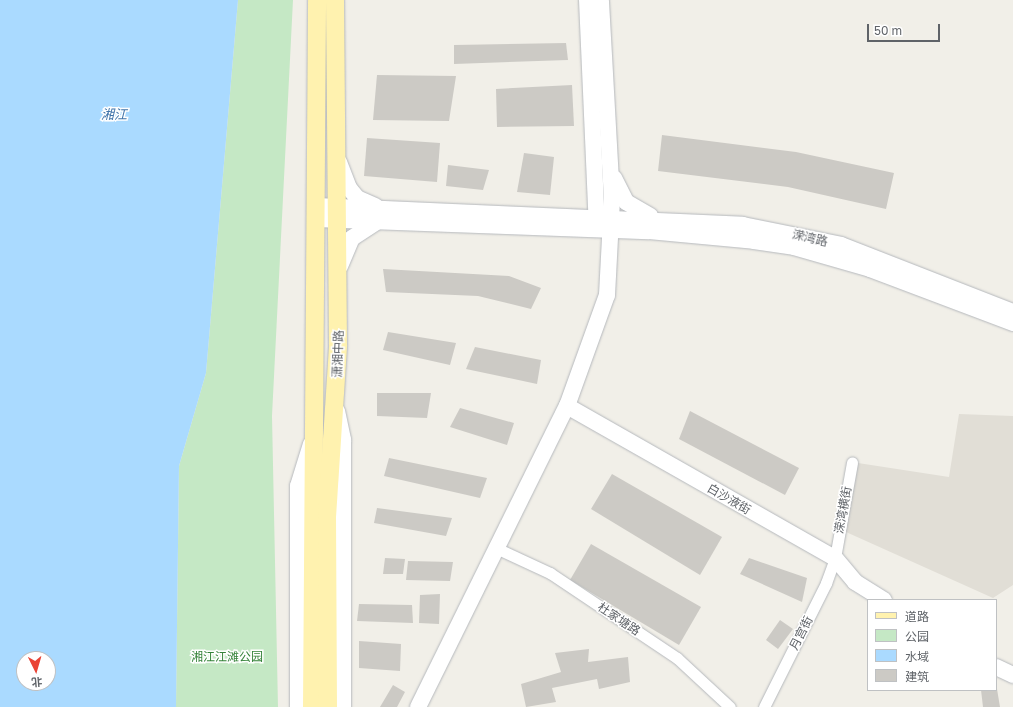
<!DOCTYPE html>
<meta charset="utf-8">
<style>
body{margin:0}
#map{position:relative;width:1013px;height:707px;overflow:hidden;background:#f1efe8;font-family:"Golos Text","Noto Sans SC",sans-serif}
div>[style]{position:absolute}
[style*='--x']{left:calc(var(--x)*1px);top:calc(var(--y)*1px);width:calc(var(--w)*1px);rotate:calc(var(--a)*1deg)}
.education>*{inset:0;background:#e1ded6}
.green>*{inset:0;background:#c5e8c5}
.water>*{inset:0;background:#aadaff}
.building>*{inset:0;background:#cccac5}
.roads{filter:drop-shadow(0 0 1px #b5b8bc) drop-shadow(0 0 1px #b5b8bc)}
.street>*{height:11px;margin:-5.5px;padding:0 5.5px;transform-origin:5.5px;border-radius:5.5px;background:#fff}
.secondary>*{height:16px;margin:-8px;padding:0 8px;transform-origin:8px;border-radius:8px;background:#fff}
.primary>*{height:18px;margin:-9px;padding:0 9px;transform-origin:9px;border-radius:9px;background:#fff2af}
span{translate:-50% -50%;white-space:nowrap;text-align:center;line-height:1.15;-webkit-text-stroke:3px #fff;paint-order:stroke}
.street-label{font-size:12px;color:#5f6368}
.park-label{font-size:12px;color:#348238}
.water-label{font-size:13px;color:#4174aa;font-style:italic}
.legend{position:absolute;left:867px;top:599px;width:130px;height:92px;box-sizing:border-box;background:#fff;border:1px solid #bfc1c3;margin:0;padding:5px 7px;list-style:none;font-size:12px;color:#5f6368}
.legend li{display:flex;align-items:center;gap:8px;height:20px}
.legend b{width:20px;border:1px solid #bfc1c3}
.north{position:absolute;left:16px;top:651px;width:40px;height:40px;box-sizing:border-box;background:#fff;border:1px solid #bfc1c3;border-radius:50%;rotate:175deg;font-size:11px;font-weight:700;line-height:16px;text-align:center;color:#5f6368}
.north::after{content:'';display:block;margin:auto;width:14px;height:18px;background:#ea4335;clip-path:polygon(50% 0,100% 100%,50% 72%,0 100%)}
.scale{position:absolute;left:867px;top:24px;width:73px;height:18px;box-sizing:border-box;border:2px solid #5f6368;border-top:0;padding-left:5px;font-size:12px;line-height:14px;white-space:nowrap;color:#5f6368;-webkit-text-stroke:3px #fff;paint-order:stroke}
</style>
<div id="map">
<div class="education">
<i style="clip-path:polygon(959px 414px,1013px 416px,1013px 585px,993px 598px,846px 532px,858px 463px,949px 477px)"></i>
</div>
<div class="green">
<i style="clip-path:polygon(238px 0,293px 0,272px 416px,278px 707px,176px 707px,179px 466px,206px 373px)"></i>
</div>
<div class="water">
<i style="clip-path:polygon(evenodd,0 0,238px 0,206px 373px,179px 466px,176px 707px,0 707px,0 0,24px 659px,48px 659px,48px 683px,24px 683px,24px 659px)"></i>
</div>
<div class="building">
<i style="clip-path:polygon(566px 43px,568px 60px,454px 64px,454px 45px)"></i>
<i style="clip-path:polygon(377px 75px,456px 76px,449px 121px,373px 120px)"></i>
<i style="clip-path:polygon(572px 85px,574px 126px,497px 127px,496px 89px)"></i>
<i style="clip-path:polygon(662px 135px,796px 152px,894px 173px,886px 209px,788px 187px,658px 171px)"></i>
<i style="clip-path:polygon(367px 138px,440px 143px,437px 182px,364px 176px)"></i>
<i style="clip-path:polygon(524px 153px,554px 157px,550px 195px,517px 192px)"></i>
<i style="clip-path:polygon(448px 165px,489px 170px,483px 190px,446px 186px)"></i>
<i style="clip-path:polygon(383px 269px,509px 276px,541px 288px,531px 309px,478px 296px,386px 292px)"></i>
<i style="clip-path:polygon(388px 332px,456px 343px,450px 365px,383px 350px)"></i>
<i style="clip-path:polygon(475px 347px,541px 360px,537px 384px,466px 369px)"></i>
<i style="clip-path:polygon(377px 393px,431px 393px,427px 418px,377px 416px)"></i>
<i style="clip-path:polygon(460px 408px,514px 423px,507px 445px,450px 427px)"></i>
<i style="clip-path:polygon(690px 411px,799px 468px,785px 495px,679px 439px)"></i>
<i style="clip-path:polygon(389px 458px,487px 478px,480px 498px,384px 476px)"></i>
<i style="clip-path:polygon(612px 474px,722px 537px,700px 575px,591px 509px)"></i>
<i style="clip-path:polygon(377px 508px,452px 518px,446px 536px,374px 523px)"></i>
<i style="clip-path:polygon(591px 544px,701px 607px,679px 645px,570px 580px)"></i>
<i style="clip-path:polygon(385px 558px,405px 559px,403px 574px,383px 574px)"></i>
<i style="clip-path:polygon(749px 558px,807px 578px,802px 602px,740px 574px)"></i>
<i style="clip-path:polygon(408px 561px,453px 562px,450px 581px,406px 580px)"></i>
<i style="clip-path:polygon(440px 594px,439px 624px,419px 623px,420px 595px)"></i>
<i style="clip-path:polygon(359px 604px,412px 605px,413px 623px,357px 621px)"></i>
<i style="clip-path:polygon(780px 620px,793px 629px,778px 649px,766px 640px)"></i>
<i style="clip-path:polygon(359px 641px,401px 644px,400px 671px,359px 668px)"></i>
<i style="clip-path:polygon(589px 649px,588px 662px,628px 657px,630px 682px,599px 689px,597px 679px,552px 688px,556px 702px,526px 707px,521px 684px,561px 672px,555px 653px)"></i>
<i style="clip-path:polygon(996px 683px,1000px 707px,983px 707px,981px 690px,996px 690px)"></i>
<i style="clip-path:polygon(393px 685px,405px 692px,397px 707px,380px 707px)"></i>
</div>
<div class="roads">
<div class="street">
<i style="--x:496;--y:548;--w:60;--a:24.8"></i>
<i style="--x:550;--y:573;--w:153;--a:33.8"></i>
<i style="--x:677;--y:658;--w:72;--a:42.8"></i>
<i style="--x:764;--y:707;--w:139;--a:-63.4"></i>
<i style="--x:826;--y:583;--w:27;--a:-70"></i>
<i style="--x:835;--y:558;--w:97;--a:-79.9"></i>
</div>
<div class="secondary">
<i style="--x:587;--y:0;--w:226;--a:87.5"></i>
<i style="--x:339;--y:162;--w:28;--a:69"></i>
<i style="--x:349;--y:188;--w:13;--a:51"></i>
<i style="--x:357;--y:198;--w:20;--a:24"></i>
<i style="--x:614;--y:178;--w:27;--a:63"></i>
<i style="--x:626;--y:202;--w:28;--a:30"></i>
<i style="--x:316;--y:206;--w:427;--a:2.5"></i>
<i style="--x:743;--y:225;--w:100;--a:11.5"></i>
<i style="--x:841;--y:245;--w:185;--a:21.3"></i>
<i style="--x:316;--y:219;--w:333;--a:2.1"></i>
<i style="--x:649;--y:231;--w:105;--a:5.4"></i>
<i style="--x:754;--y:241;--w:40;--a:8.5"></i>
<i style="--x:794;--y:247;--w:79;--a:16.1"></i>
<i style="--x:870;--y:269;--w:153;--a:20.7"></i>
<i style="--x:340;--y:266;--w:30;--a:-67"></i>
<i style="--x:352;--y:238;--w:31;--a:-33"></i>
<i style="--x:567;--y:406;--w:308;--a:29.6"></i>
<i style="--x:835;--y:558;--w:31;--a:50"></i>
<i style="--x:855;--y:582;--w:34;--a:32"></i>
<i style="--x:337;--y:411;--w:30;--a:78"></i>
<i style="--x:343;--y:440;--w:267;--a:90"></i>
<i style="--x:996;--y:667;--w:19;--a:25"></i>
<i style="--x:298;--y:707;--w:221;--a:-90"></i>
<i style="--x:298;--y:486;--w:44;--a:-72.8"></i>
<i style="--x:418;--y:707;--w:336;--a:-63.7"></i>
<i style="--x:567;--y:406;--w:118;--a:-70.2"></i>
<i style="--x:607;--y:295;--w:96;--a:-87"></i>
<i style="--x:612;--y:199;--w:199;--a:-93.2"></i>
</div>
<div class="primary">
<i style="--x:312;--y:707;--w:707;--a:-89.59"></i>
<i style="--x:328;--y:707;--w:190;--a:-90.3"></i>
<i style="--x:327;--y:517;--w:172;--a:-86.3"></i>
<i style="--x:338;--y:345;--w:345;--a:-90.5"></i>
</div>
</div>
<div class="street-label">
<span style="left:810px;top:238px;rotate:13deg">溁湾路</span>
<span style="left:338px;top:354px;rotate:-88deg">潇湘中路</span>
<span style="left:729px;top:499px;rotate:30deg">白沙液街</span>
<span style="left:843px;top:510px;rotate:-80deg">溁湾横街</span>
<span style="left:619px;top:619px;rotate:34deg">杜家塘路</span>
<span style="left:801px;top:633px;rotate:-63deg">月宫街</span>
</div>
<div class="park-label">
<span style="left:227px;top:657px">湘江江滩公园</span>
</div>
<div class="water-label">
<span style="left:114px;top:114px">湘江</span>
</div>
<ul class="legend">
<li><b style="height:5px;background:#fff2af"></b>道路</li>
<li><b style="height:11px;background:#c5e8c5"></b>公园</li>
<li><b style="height:11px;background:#aadaff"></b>水域</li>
<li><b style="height:11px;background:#cccac5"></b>建筑</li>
</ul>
<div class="north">北</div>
<div class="scale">50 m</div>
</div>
